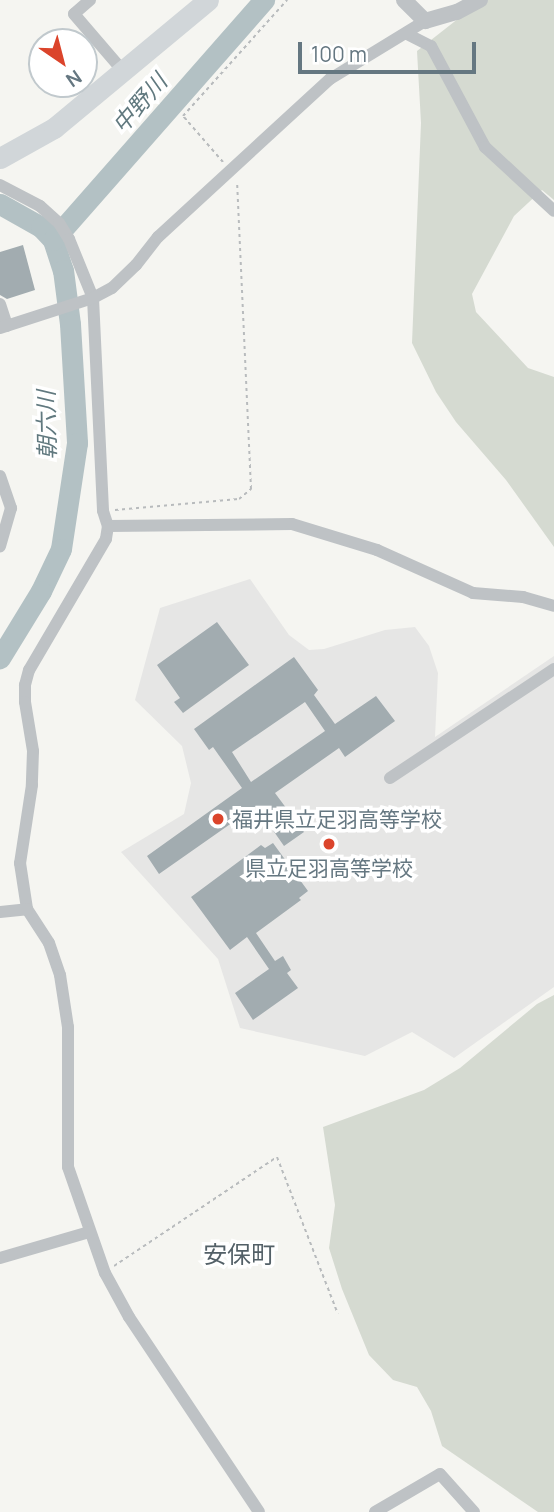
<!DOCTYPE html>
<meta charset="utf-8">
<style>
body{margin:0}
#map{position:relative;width:554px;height:1512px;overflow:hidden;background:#f5f5f1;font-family:Manrope,"Noto Sans JP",sans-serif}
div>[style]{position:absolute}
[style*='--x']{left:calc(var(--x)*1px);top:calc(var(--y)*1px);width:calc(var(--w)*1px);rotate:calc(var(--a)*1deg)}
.built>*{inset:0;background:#e6e6e5}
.green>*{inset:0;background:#d5dad1}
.river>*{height:21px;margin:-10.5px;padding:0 10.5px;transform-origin:10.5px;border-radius:10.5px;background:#b3c1c4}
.building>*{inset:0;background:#a2acb0}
.path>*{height:2px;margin-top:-1px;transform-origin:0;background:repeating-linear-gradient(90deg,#b8bbbd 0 3.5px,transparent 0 7px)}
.minor>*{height:12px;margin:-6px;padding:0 6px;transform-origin:6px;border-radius:6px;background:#bec2c5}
.tertiary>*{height:16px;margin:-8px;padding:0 8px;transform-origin:8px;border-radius:8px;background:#bec2c5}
.primary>*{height:21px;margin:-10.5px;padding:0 10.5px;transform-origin:10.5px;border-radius:10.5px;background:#d1d6d9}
.dots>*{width:19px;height:19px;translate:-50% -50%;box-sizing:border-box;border:4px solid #fff;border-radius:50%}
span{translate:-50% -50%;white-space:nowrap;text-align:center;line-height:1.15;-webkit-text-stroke:7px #fff;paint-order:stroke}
.poi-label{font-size:21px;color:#657781}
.left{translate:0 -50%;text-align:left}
.water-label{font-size:23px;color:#61797f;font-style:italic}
.quarter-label{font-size:24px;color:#536067}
.north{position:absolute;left:28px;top:28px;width:70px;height:70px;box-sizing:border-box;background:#fff;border:2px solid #c1c9cd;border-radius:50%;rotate:145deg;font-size:19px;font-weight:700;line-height:28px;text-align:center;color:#657781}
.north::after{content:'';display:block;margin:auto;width:24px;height:32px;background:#db442b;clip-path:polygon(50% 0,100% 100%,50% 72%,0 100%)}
.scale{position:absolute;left:298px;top:42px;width:178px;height:32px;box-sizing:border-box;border:4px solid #657781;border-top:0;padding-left:9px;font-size:21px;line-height:24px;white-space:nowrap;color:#657781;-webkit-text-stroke:5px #fff;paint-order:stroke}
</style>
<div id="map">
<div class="built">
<i style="clip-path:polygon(250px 579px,289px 635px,309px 650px,324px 649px,385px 630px,415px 627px,429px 646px,438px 673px,435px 737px,554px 656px,554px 987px,454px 1058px,412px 1032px,365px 1056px,240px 1028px,218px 959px,121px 852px,184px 814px,191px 783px,182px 746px,135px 700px,160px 608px)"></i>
</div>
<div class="green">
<i style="clip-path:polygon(482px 0,554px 0,554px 200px,542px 190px,514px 216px,472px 294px,476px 312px,528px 368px,554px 377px,554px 547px,506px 480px,456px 422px,436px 392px,412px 343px,421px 123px,417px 51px)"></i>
<i style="clip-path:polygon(554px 995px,554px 1512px,538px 1512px,442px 1446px,431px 1411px,417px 1387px,393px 1380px,369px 1355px,342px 1289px,329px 1248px,335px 1205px,323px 1127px,424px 1090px,460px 1068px,537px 1004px)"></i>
</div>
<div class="river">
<i style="--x:0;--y:204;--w:47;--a:29.3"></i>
<i style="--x:41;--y:227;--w:18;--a:47"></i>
<i style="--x:53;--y:240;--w:32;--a:72"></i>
<i style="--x:63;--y:270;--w:54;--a:82.6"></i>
<i style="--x:70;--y:324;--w:119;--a:86.6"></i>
<i style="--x:77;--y:443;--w:107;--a:98.6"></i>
<i style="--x:61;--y:549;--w:47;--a:115.5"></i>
<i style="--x:41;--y:591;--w:79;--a:121.5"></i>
<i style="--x:53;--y:240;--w:320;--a:-48.7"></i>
</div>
<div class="building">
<i style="clip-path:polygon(23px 245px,35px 290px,7px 299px,0 295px,0 252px)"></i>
<i style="clip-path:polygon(217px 622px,249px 665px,183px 713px,174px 702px,180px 698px,157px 665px)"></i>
<i style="clip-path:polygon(evenodd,294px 657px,318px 690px,314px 695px,335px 724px,376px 696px,395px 721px,345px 757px,339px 748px,275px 793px,304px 832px,284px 846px,256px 806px,159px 874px,147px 856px,242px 788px,213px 747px,209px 750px,194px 729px,294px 657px,305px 702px,325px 731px,251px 782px,232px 752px,305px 702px)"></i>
<i style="clip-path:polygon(273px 843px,308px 891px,299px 898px,301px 900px,256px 933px,275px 961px,283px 956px,291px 970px,287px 973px,298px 988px,253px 1020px,235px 993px,269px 969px,247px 937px,230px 950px,191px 897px,261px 845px,265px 848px)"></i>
</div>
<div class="path">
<i style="--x:223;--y:162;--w:61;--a:-131"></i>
<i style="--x:183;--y:116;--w:156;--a:-48.1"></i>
<i style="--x:115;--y:510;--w:124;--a:-5.1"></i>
<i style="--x:239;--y:499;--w:16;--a:-40"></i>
<i style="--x:251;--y:489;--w:305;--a:-92.6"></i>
<i style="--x:114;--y:1266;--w:196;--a:-33.8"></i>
<i style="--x:277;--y:1157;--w:168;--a:68.8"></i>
</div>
<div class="minor">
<i style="--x:90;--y:0;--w:21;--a:139"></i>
<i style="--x:74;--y:14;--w:75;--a:49.3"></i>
<i style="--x:407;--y:34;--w:27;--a:27"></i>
<i style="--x:431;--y:46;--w:115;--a:61.9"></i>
<i style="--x:485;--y:147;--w:94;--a:42.8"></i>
<i style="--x:0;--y:185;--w:45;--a:27.7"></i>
<i style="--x:40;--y:206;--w:25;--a:42"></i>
<i style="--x:59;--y:223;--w:19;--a:58"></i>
<i style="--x:69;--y:239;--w:64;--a:67.9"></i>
<i style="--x:93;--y:298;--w:213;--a:87.3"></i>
<i style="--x:103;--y:511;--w:16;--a:72"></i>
<i style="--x:108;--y:526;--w:13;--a:99"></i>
<i style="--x:106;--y:539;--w:152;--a:120.4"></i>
<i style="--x:29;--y:670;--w:16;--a:105"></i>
<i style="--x:25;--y:685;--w:17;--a:90"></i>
<i style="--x:25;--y:702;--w:50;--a:80.7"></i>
<i style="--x:33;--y:751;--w:34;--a:92"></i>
<i style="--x:32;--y:785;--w:79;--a:98.7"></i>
<i style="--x:20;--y:863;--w:47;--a:81.3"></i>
<i style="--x:27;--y:909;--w:40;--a:57.1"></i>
<i style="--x:49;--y:943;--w:34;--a:71"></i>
<i style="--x:60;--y:975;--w:53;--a:81.3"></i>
<i style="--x:68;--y:1027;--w:140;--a:90"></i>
<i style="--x:68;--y:1167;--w:112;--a:70.8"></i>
<i style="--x:105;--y:1273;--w:50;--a:61.4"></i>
<i style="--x:129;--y:1317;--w:234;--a:56.3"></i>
<i style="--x:0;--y:304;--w:23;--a:72"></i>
<i style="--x:0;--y:328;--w:98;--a:-17.9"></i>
<i style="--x:93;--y:298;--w:21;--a:-28"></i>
<i style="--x:112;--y:288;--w:33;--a:-44"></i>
<i style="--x:136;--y:265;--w:36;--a:-52"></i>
<i style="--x:158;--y:237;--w:234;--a:-42.6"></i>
<i style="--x:330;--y:79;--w:111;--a:-31.4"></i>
<i style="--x:0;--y:476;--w:34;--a:71"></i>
<i style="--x:11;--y:508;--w:40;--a:106"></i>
<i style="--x:108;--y:526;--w:184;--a:-0.6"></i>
<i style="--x:292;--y:524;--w:89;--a:17"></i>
<i style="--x:377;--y:550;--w:105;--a:24.1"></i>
<i style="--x:473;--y:593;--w:50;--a:4.6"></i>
<i style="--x:523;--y:597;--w:32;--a:16"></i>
<i style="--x:390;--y:778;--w:197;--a:-33.6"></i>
<i style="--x:0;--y:912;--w:27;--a:-6"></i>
<i style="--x:0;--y:1258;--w:93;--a:-16.3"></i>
<i style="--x:375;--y:1512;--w:75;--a:-30.3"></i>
<i style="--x:440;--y:1474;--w:51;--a:48.2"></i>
</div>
<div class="tertiary">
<i style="--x:404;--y:0;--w:30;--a:45"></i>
<i style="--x:425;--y:21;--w:33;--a:-16"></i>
<i style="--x:457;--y:12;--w:26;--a:-28"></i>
</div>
<div class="primary">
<i style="--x:0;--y:158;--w:62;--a:-29.1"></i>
<i style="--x:54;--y:128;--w:200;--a:-39.7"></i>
</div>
<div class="dots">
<i style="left:218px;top:819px;background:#db442b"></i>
<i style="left:329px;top:844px;background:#db442b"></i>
</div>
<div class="poi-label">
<span class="left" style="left:232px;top:819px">福井県立足羽高等学校</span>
<span style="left:329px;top:868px">県立足羽高等学校</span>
</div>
<div class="water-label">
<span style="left:139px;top:103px;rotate:-49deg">中野川</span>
<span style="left:46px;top:425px;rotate:-91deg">朝六川</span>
</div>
<div class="quarter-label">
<span style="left:239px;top:1254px">安保町</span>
</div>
<div class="north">N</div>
<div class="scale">100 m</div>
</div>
